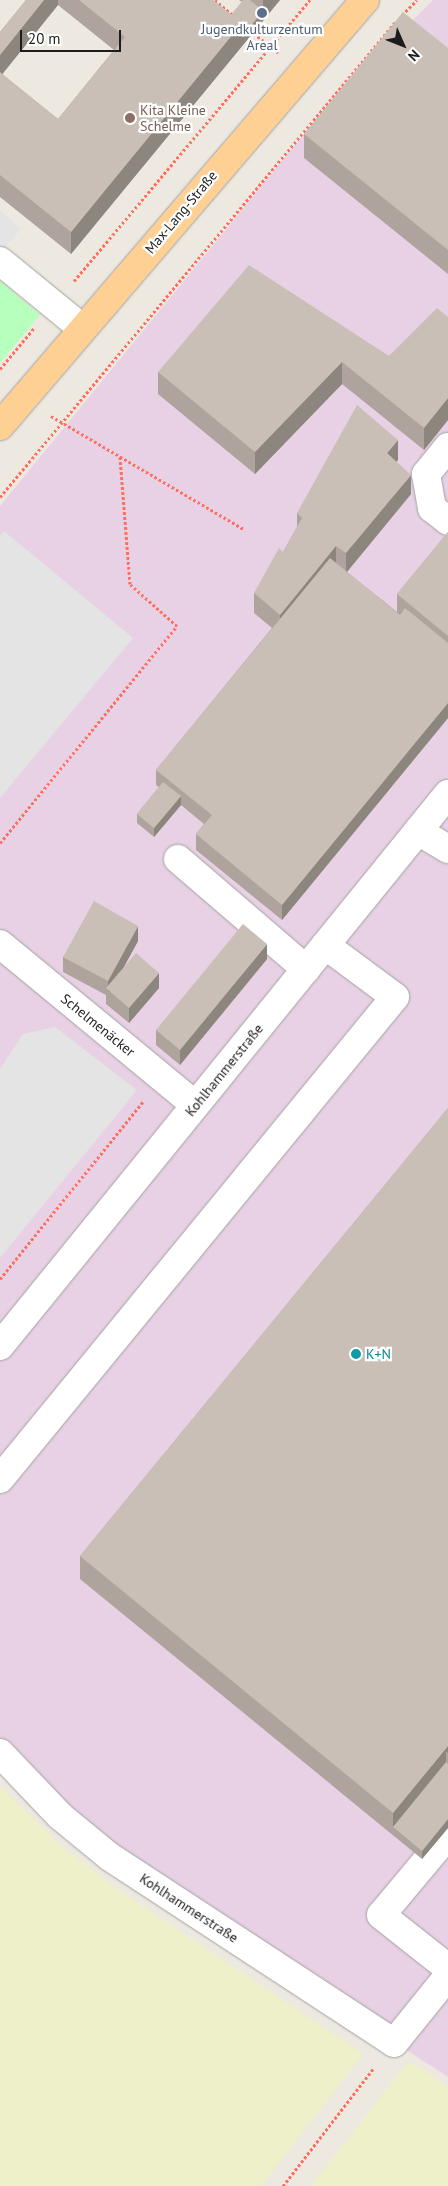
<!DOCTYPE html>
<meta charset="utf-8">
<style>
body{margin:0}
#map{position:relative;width:448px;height:2186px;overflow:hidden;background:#eee9e0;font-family:"PT Sans",sans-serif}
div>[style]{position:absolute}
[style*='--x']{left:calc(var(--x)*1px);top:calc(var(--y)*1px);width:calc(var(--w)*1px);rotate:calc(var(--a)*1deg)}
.industrial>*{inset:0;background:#e8d1e4}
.farmland>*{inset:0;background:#edf0c8}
.park>*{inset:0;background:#b7ffbc}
.parking>*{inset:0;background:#e4e4e4}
.path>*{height:3px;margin-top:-1.5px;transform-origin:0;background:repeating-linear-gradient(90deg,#ff6f60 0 2.5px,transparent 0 5px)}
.roads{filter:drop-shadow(0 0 1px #a3a3a3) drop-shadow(0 0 1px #a3a3a3)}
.minor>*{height:28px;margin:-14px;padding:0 14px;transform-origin:14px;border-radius:14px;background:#fff}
.major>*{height:28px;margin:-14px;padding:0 14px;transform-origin:14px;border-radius:14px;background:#ffd094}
.wall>*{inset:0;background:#aea49d}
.shaded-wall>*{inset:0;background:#8d867f}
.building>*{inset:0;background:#cabfb6}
.dots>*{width:14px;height:14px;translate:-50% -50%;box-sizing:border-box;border:2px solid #fff;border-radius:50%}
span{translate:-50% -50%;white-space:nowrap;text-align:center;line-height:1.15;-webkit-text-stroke:4.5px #fff;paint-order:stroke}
.service-label{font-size:14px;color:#4e5e75}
.education-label{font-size:14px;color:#785e54}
.left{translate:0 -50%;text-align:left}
.street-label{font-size:14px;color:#1c1c1c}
.culture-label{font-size:14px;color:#0d838f}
.north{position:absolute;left:378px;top:20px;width:50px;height:50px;-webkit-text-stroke:4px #fff;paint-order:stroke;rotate:134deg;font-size:14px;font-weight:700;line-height:20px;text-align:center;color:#1c1c1c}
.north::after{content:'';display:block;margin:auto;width:18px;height:22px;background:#1c1c1c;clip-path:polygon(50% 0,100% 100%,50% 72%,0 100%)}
.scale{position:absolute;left:20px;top:30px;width:101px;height:22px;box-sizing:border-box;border:2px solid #1c1c1c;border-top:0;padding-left:6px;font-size:15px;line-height:18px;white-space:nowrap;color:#1c1c1c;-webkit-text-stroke:4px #fff;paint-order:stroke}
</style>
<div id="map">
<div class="industrial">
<i style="clip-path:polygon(433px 0,448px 0,448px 2077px,110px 1857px,0 1753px,0 506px,326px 107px)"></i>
</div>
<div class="farmland">
<i style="clip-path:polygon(0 1787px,60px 1845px,117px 1889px,363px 2054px,261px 2186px,0 2186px)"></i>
<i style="clip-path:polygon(409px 2061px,448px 2087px,448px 2186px,311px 2186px)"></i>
</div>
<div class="park">
<i style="clip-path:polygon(0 281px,40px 315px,0 363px)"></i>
</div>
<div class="parking">
<i style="clip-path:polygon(0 210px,21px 229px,4px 249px,0 246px)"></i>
<i style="clip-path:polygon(4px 531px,133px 638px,0 798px,0 536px)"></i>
<i style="clip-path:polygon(55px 1027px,137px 1090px,0 1258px,0 1069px,23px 1034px)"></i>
</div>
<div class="path">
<i style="--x:215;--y:0;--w:25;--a:40"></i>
<i style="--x:402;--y:15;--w:21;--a:-45"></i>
<i style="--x:250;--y:30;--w:36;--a:39"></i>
<i style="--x:74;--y:281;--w:367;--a:-50"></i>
<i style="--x:0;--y:369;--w:53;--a:-50.3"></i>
<i style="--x:51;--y:416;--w:225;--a:30.4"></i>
<i style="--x:0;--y:497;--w:619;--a:-50.24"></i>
<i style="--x:0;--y:843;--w:280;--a:-50.8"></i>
<i style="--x:177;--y:626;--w:63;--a:-138.2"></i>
<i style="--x:130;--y:584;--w:128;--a:-94.5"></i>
<i style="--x:0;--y:1279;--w:228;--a:-51.1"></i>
<i style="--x:283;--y:2186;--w:149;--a:-52.4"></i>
</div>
<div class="roads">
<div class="minor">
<i style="--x:0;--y:261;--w:106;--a:39.3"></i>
<i style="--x:448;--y:447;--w:35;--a:129"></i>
<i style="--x:426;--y:474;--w:35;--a:80"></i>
<i style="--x:432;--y:508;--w:21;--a:39"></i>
<i style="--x:418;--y:831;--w:35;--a:31"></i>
<i style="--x:178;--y:859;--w:169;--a:40.7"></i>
<i style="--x:0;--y:944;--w:253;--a:39.5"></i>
<i style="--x:0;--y:1346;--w:711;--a:-50.94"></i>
<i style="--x:0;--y:1479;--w:623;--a:-50.67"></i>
<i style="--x:395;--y:997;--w:87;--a:-143.4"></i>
<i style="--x:0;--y:1753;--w:87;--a:46.4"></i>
<i style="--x:60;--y:1816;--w:65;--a:39.4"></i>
<i style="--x:110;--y:1857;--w:339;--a:33.2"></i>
<i style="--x:394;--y:2043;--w:86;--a:-51.1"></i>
<i style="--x:448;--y:1835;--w:104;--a:129.9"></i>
<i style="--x:381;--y:1915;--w:85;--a:38.3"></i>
</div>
<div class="major">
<i style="--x:0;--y:426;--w:561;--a:-49.41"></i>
</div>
</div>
<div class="wall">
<i style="clip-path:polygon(evenodd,26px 0,213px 0,231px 15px,242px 2px,239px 0,280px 0,71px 254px,0 197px,0 32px,26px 0,58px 5px,114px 50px,58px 119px,2px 74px,58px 5px)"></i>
<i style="clip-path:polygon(448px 48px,448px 274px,304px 158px,304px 134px)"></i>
<i style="clip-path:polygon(448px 317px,448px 420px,424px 450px,342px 384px,255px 474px,158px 394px,158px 372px,389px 356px)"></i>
<i style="clip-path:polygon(398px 460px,396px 462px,411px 494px,347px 572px,397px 612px,397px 594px,448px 532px,448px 718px,282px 920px,196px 850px,196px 834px,204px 824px,181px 805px,154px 837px,137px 823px,137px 814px,159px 787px,156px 785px,156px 770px,272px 628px,254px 613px,254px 593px,283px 552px,297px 527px,297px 513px)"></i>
<i style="clip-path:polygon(138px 941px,124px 967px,159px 988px,129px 1023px,106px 1004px,106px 995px,63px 972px,63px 957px)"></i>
<i style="clip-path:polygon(267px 959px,180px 1065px,156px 1045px,156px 1030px)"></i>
<i style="clip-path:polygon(448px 1108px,448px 1828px,422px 1859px,80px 1579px,80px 1556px)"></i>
</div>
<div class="shaded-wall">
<i style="clip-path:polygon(44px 0,58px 0,58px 5px,0 77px,0 55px)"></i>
<i style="clip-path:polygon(263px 0,280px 0,71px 254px,71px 232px,242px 23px,263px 11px)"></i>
<i style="clip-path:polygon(342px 362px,342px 384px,255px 474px,255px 452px)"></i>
<i style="clip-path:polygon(448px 398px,448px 420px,424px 450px,424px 428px)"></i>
<i style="clip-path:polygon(398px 440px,398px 460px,387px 473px,387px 453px)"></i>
<i style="clip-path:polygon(411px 475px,411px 494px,346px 573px,346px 553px)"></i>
<i style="clip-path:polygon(336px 546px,336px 565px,280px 634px,280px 615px)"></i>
<i style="clip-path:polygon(448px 703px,448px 718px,282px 920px,282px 905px)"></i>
<i style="clip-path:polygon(181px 796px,181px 805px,154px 837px,154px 828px)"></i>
<i style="clip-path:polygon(138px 926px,138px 941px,110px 992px,108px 990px,108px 981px)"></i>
<i style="clip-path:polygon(267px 944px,267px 959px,180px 1065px,180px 1050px)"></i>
<i style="clip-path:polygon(159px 973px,159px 988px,129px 1023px,129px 1008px)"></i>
<i style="clip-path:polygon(448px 1746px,448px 1753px,446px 1751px,446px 1771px,393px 1827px,393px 1813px)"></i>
<i style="clip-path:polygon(448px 1819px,448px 1828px,422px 1859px,422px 1851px)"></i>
</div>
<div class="building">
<i style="clip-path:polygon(26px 0,44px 0,0 55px,0 32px)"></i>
<i style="clip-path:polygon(79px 0,213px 0,242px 23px,71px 232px,0 175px,0 72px,58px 119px,125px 37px)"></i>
<i style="clip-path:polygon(243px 0,250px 0,263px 11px,242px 37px,242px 23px,231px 15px)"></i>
<i style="clip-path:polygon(403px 12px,448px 48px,448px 250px,304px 134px)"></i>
<i style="clip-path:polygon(249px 265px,389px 356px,437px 308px,448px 317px,448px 398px,424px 428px,342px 362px,255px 452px,158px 372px)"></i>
<i style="clip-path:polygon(357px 405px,398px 440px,387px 453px,411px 475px,346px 553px,336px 546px,280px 615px,254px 593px,279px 548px,283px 552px,302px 518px,297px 513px)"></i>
<i style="clip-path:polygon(448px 532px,448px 636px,397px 594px)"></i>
<i style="clip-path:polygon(330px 558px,400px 615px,405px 608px,448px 643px,448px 703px,282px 905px,196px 834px,212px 815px,156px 770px)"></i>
<i style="clip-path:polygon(163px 782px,181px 796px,154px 828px,137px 814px)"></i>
<i style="clip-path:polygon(94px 901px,138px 926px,108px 981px,63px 957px)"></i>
<i style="clip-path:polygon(243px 924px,267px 944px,180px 1050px,156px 1030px)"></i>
<i style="clip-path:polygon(136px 953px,159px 973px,129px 1008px,106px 988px)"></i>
<i style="clip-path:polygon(448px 1108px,448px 1746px,393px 1813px,80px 1556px)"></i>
<i style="clip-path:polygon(446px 1762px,448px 1764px,448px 1819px,422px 1851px,393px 1827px)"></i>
</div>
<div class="dots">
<i style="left:262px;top:13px;background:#5c6f8a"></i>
<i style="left:130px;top:118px;background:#8d6e63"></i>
<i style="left:356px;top:1354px;background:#0f9aa8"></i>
</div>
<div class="service-label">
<span style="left:262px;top:37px">Jugendkulturzentum<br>Areal</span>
</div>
<div class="education-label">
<span class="left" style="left:140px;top:118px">Kita Kleine<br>Schelme</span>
</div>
<div class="street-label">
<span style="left:181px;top:212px;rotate:-50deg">Max-Lang-Straße</span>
<span style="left:98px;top:1025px;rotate:39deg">Schelmenäcker</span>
<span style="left:224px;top:1070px;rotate:-51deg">Kohlhammerstraße</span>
<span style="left:189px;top:1908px;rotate:33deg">Kohlhammerstraße</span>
</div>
<div class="culture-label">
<span class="left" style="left:366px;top:1354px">K+N</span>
</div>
<div class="north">N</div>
<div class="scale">20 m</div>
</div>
